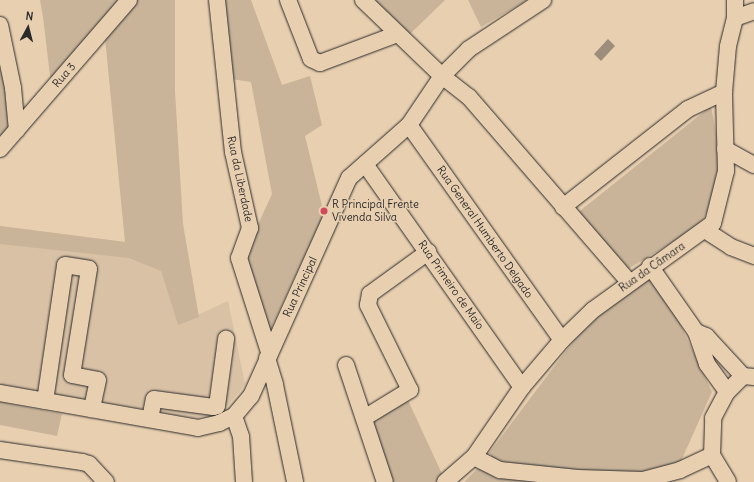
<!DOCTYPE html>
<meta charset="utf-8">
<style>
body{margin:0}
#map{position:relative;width:754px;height:482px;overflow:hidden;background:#e8cfb0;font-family:Delius,sans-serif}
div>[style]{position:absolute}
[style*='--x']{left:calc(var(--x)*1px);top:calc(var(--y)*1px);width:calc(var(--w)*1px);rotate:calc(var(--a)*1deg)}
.built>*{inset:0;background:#d8c1a5}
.green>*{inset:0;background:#c9b49a}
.water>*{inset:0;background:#9d8e7b}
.roads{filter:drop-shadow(0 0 1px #2b2b2b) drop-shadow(0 0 1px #2b2b2b)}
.minor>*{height:16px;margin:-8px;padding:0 8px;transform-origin:8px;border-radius:8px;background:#e8cfb0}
.dots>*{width:11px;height:11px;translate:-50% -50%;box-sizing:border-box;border:2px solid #e8cfb0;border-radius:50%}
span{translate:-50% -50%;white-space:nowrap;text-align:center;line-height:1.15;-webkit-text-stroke:3px #e8cfb0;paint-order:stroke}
.street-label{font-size:11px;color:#2b2b2b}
.poi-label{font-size:11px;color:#2b2b2b}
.left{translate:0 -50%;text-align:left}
.north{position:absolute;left:8px;top:8px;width:40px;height:40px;-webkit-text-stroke:3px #e8cfb0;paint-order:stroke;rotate:7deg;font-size:11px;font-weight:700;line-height:16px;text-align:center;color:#2b2b2b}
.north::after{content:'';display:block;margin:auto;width:14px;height:18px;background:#2b2b2b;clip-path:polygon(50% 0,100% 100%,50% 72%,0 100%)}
</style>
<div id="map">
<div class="built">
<i style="clip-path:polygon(0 226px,125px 242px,161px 271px,178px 324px,228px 301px,245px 384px,241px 390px,225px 408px,215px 415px,195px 418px,0 386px)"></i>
</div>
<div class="green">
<i style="clip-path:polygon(40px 0,120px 0,51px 84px,43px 17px)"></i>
<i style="clip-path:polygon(135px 0,175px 0,175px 91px,183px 224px,199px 317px,178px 325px,161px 271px,129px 258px,0 244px,0 226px,125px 242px,105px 38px)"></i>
<i style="clip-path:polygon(219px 0,251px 0,282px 85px,310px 76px,322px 125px,305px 136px,324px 214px,269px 333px,244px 255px,272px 194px,251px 82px,231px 79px)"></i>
<i style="clip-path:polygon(372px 0,445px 0,410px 34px)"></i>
<i style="clip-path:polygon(468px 0,528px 0,481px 27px)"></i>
<i style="clip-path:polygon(0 61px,12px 115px,11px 127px,0 140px)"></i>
<i style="clip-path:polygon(711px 106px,719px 148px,718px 175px,711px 205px,699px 227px,626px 270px,576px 214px)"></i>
<i style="clip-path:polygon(647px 274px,669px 300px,712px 392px,681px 461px,638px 475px,499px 465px,489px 453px,593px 315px)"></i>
<i style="clip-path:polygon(407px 398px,443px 476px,436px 482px,389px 482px,372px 418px)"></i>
<i style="clip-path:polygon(0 402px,62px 414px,57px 436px,0 425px)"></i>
<i style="clip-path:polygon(480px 466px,538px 482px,464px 482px)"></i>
</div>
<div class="water">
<i style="clip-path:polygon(608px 39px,615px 46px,601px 61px,594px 54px)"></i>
</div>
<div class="roads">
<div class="minor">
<i style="--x:217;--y:0;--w:153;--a:84"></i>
<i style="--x:233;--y:152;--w:78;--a:77.4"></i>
<i style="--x:250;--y:228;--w:32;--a:110"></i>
<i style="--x:239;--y:258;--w:99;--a:72.3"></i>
<i style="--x:288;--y:0;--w:63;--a:68.7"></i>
<i style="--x:311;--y:59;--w:10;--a:24"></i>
<i style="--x:320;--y:63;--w:82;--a:-20.6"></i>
<i style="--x:363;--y:0;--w:110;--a:43.9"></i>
<i style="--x:442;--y:76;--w:34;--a:38"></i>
<i style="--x:469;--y:97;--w:245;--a:49.1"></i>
<i style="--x:735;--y:18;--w:20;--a:-20"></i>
<i style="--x:0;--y:25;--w:64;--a:78.3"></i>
<i style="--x:13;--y:88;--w:42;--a:84.6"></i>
<i style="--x:409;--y:125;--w:264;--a:54.6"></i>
<i style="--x:0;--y:149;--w:197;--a:-49.1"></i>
<i style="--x:725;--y:149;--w:33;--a:29"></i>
<i style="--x:365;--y:164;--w:273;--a:54.9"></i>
<i style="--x:563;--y:207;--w:159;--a:-38.1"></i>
<i style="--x:688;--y:109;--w:40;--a:-25"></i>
<i style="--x:705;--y:230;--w:31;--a:33"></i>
<i style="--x:731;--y:247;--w:25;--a:21"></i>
<i style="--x:650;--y:266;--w:80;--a:55.1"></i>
<i style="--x:696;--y:332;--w:34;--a:71"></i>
<i style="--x:707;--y:364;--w:34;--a:54"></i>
<i style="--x:696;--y:332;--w:11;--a:22"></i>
<i style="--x:706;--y:336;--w:54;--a:47.2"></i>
<i style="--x:267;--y:358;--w:28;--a:73"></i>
<i style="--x:275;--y:385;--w:99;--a:78.3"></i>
<i style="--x:346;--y:365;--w:123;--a:71.6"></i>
<i style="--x:0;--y:393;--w:201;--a:10"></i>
<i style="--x:198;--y:428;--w:22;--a:-13"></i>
<i style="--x:219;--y:423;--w:17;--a:-25"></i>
<i style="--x:234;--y:416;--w:26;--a:-50"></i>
<i style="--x:251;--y:396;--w:239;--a:-65.8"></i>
<i style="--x:349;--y:178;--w:80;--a:-41.5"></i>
<i style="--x:409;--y:125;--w:59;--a:-56"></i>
<i style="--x:442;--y:76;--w:38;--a:-45"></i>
<i style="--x:469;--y:49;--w:89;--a:-33.5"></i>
<i style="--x:45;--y:401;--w:137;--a:-81.6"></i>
<i style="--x:65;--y:265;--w:24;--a:9"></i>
<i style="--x:89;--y:269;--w:107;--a:99.1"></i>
<i style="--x:72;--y:375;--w:26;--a:11"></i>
<i style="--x:98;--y:380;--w:30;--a:102"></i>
<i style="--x:234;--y:416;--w:21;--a:71"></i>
<i style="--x:241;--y:436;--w:46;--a:86.3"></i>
<i style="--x:364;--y:418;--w:54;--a:-31.3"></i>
<i style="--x:410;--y:390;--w:95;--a:-116.3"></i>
<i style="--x:368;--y:305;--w:11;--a:-80"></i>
<i style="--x:370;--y:294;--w:72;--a:-35.9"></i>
<i style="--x:150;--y:419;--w:20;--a:-79"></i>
<i style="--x:154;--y:399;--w:60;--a:7.7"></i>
<i style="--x:213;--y:407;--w:4;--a:-14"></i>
<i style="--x:217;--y:406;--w:68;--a:-82.3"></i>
<i style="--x:0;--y:450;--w:83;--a:8.3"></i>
<i style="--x:82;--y:462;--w:7;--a:16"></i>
<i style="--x:89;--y:464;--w:25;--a:47"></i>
<i style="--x:712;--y:455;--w:37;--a:-88"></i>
<i style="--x:713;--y:418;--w:30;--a:-62"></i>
<i style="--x:727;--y:392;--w:23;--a:-45"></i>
<i style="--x:743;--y:376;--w:11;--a:5"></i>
<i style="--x:712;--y:455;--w:31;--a:59"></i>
<i style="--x:474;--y:457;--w:29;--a:27"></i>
<i style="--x:500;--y:470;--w:78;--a:5.9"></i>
<i style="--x:578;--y:478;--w:65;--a:1.8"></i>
<i style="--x:643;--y:480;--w:38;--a:-15"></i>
<i style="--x:680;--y:470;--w:35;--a:-25"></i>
<i style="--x:445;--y:482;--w:38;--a:-41"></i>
<i style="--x:474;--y:457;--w:85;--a:-55.6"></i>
<i style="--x:522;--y:387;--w:62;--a:-49.6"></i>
<i style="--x:562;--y:340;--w:43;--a:-44.1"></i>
<i style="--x:593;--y:310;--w:148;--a:-35.9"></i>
<i style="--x:713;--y:223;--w:54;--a:-76"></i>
<i style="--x:726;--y:171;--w:79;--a:-91.5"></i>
<i style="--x:724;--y:92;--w:46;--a:-85"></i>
<i style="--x:728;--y:46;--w:29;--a:-76"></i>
<i style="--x:735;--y:18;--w:18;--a:-90"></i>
</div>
</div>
<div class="dots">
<i style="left:324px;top:211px;background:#d1495b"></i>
</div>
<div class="street-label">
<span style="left:64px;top:75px;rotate:-49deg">Rua 3</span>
<span style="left:240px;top:179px;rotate:78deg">Rua da Liberdade</span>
<span style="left:485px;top:232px;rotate:55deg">Rua General Humberto Delgado</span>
<span style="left:652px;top:267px;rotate:-35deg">Rua da Câmara</span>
<span style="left:451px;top:285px;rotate:55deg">Rua Primeiro de Maio</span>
<span style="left:300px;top:287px;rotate:-65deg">Rua Principal</span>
</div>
<div class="poi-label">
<span class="left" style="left:332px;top:211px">R Principal Frente<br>Vivenda Silva</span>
</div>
<div class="north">N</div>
</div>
